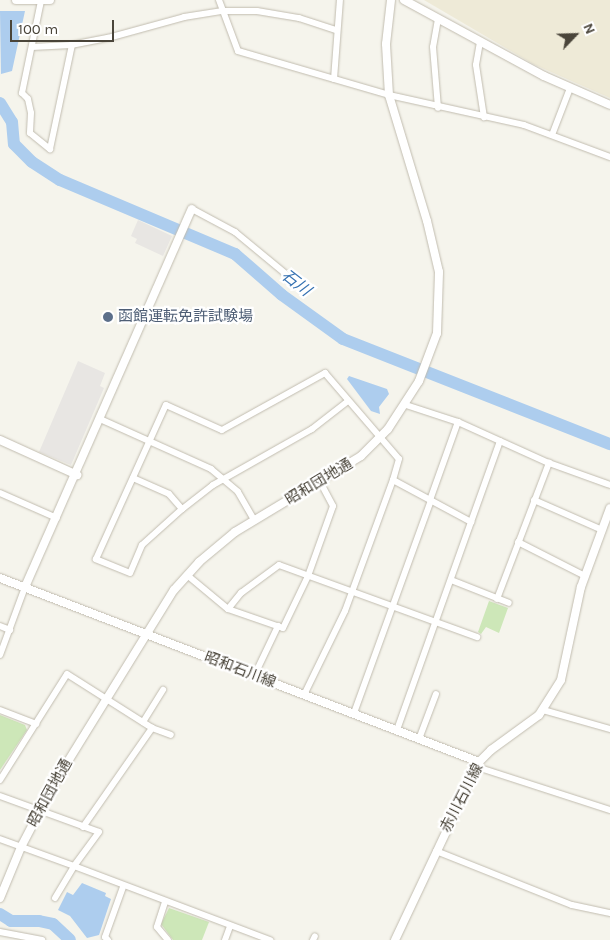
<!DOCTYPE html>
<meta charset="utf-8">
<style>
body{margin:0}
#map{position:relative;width:610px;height:940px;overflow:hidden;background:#f5f4ec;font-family:Karla,"Noto Sans JP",sans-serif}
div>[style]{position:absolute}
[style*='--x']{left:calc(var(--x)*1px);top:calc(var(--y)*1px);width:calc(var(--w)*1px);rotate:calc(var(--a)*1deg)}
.education>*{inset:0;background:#eeead7}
.green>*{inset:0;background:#cde7b8}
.parking>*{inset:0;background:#e8e6e3}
.water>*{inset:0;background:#adcdee}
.river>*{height:12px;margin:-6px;padding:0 6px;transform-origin:6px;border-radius:6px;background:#adcdee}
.roads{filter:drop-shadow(0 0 1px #c1bcaf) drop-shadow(0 0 1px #c1bcaf)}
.minor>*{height:6px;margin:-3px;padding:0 3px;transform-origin:3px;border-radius:3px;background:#fff}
.tertiary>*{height:8px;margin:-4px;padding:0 4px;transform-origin:4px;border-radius:4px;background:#fff}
.dots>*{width:14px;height:14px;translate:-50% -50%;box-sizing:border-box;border:2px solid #fff;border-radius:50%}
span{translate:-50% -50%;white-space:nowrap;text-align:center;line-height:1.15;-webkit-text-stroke:4.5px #fff;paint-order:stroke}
.service-label{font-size:15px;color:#4e5e75}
.left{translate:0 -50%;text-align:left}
.street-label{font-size:15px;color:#4a453a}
.water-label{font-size:16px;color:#3672b2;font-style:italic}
.north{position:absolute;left:550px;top:10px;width:50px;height:50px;-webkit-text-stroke:4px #fff;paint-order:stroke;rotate:66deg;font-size:14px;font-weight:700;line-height:20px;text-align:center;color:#4a453a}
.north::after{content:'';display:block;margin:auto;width:18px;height:22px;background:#4a453a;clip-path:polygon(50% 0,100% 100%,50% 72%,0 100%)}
.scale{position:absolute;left:10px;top:20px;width:104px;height:22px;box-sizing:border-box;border:2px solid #4a453a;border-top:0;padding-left:6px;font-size:15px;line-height:18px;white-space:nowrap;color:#4a453a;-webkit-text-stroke:4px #fff;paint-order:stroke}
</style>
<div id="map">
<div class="education">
<i style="clip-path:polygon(424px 0,610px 0,610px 98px,533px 64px)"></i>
</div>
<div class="green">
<i style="clip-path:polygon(489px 601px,508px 608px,499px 633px,486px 627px,481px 634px,478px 632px)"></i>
<i style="clip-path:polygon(0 715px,25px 725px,27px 730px,0 770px)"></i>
<i style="clip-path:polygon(169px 908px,209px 922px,202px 940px,173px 940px,161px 924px)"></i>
</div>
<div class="parking">
<i style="clip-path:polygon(138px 220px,172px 236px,163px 256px,135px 243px,137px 239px,131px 236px)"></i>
<i style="clip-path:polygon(78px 361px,105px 373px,100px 386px,104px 388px,71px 465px,39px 452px)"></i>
</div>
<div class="water">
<i style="clip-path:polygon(0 11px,25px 11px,12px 71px,1px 74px,1px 78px)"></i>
<i style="clip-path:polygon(349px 376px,387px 389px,389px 394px,379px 407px,380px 414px,371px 411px,347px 379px)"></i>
<i style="clip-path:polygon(82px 883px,106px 893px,105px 896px,111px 899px,99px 935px,87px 938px,70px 916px,58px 910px,67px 892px,73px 895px)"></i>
</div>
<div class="river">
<i style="--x:0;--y:103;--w:22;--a:58"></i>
<i style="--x:12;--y:122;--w:22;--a:85"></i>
<i style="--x:14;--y:144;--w:25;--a:45"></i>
<i style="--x:32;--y:162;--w:33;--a:33"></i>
<i style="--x:60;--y:180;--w:190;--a:22.9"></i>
<i style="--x:235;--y:254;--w:62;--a:41.1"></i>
<i style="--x:282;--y:295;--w:75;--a:35.8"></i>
<i style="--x:343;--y:339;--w:287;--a:21.5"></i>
<i style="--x:0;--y:914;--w:13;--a:32"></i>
<i style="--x:11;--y:921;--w:28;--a:0"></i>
<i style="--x:39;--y:921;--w:14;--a:12"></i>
<i style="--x:53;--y:924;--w:23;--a:43"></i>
</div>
<div class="roads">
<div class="minor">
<i style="--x:219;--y:0;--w:54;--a:69.6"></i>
<i style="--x:238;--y:51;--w:157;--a:16.2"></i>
<i style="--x:389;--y:95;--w:138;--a:12.5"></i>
<i style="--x:524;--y:125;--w:92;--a:20.4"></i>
<i style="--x:41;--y:1;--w:94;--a:101.7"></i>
<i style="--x:22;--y:93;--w:8;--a:45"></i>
<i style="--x:28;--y:99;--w:14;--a:78"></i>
<i style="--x:31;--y:113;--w:20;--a:93"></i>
<i style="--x:30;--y:133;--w:26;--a:39"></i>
<i style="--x:50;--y:149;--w:106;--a:-78.1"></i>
<i style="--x:438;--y:19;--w:28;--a:100"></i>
<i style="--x:433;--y:47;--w:61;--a:85.3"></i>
<i style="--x:480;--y:42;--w:23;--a:100"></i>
<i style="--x:476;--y:65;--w:53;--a:81.3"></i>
<i style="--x:32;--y:47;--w:39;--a:-3"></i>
<i style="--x:71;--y:45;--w:38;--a:-11"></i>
<i style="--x:108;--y:38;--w:79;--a:-15.4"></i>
<i style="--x:184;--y:17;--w:39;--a:-9"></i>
<i style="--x:223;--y:11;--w:34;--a:0"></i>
<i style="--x:257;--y:11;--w:43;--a:9.5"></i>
<i style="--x:299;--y:18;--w:39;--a:18"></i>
<i style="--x:334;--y:79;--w:79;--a:-85.7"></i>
<i style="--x:552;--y:135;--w:50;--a:-69"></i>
<i style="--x:192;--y:209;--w:49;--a:28.1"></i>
<i style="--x:235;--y:232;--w:74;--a:39.5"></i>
<i style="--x:348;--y:401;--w:46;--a:142.1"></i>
<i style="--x:312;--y:429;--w:114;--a:150.5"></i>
<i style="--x:213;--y:485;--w:39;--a:142"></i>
<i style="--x:182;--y:509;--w:54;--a:138"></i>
<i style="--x:142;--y:545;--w:30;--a:113"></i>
<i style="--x:130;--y:573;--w:37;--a:-158"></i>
<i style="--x:96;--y:559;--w:169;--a:-65.6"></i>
<i style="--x:166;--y:405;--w:61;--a:24.1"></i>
<i style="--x:222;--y:430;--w:118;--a:-29"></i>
<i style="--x:325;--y:373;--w:113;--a:49.3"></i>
<i style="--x:399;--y:459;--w:22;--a:106"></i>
<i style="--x:406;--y:405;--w:55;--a:18.1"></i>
<i style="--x:458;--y:422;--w:100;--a:24.3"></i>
<i style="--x:549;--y:463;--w:65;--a:19.8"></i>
<i style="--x:100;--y:419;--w:122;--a:24.2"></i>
<i style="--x:211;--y:469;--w:35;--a:40"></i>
<i style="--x:238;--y:492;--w:32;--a:60"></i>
<i style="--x:133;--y:478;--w:39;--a:24"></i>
<i style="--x:169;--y:494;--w:20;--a:49"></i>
<i style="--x:0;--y:493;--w:62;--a:23.7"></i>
<i style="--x:430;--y:500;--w:83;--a:-70.3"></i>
<i style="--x:534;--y:500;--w:74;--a:23.8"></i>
<i style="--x:471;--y:522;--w:86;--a:-70.3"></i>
<i style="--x:518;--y:542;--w:75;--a:26.9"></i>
<i style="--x:187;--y:575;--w:53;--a:39.7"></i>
<i style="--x:228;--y:609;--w:21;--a:-51"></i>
<i style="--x:241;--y:593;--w:47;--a:-36.4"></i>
<i style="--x:279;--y:565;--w:211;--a:20"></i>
<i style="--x:451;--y:580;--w:62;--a:21.6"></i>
<i style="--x:497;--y:599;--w:146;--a:-69.1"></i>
<i style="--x:228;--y:609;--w:58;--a:19.1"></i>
<i style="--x:283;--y:628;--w:58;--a:-64.3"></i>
<i style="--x:308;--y:576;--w:74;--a:-70.3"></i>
<i style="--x:333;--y:506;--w:26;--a:-118"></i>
<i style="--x:0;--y:626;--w:11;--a:22"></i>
<i style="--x:0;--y:655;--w:72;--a:-69.8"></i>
<i style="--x:257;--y:670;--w:49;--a:-64.5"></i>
<i style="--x:304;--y:695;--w:93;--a:-64"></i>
<i style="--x:345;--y:611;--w:140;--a:-69.9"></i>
<i style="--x:393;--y:480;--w:89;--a:28.3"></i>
<i style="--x:471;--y:522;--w:221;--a:109.6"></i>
<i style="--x:0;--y:710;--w:39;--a:21"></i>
<i style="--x:543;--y:710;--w:70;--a:15.8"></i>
<i style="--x:354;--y:713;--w:226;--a:-70.1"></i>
<i style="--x:143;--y:722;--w:38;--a:-58"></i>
<i style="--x:419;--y:739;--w:48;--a:-69.3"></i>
<i style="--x:477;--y:767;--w:140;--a:17.9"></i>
<i style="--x:0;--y:780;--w:125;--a:-57.7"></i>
<i style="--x:67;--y:674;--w:101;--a:32.4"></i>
<i style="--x:152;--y:728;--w:20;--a:20"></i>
<i style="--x:0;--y:796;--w:105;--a:20"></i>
<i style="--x:99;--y:832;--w:42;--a:126.3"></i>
<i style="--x:74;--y:866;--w:79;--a:-160"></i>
<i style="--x:83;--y:827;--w:121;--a:-55.1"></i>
<i style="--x:436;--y:851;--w:146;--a:21.7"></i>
<i style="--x:572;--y:905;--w:39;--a:12"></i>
<i style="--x:55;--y:898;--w:37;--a:-59"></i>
<i style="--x:74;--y:866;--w:210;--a:20.7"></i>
<i style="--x:165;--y:902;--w:26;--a:108"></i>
<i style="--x:157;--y:927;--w:17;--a:50"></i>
<i style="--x:0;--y:932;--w:43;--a:10.8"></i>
<i style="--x:108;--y:940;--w:4;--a:-135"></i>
<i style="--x:105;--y:937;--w:53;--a:-70.2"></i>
<i style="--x:225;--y:940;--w:15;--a:-70"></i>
<i style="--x:313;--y:940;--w:4;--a:-63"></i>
</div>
<div class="tertiary">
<i style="--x:16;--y:0;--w:34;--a:0"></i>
<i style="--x:404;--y:0;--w:159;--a:28.5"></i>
<i style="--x:544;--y:76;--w:72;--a:23.7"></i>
<i style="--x:0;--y:440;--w:85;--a:24.4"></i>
<i style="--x:0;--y:578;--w:513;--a:21.01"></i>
<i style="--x:25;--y:587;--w:413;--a:-66.2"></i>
<i style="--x:0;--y:898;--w:55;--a:-67.6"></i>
<i style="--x:21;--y:847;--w:71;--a:-62.4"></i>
<i style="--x:54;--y:784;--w:228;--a:-58.3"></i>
<i style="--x:174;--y:590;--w:38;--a:-48"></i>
<i style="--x:199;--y:562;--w:47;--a:-39.8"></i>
<i style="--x:235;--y:532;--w:147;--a:-31.1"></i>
<i style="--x:361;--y:456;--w:38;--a:-45"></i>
<i style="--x:388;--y:429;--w:57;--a:-57.1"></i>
<i style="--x:419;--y:381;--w:51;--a:-69.4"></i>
<i style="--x:437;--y:333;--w:61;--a:-88.1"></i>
<i style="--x:439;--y:272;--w:52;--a:-103.2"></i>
<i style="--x:427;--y:221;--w:132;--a:-106.8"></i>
<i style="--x:389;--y:95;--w:51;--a:-93.4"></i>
<i style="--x:386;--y:44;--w:44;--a:-83.5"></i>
<i style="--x:395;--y:940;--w:197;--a:-64.7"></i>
<i style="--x:479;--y:762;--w:17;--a:-45"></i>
<i style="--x:491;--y:750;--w:59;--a:-36.1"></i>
<i style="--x:539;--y:715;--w:41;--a:-57.8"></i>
<i style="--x:561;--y:680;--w:95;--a:-77.9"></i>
<i style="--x:581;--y:587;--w:84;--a:-69.8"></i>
</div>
</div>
<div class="dots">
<i style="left:108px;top:317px;background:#5c6f8a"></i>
</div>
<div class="service-label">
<span class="left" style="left:118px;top:317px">函館運転免許試験場</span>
</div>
<div class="street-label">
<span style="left:319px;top:482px;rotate:-31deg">昭和団地通</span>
<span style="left:240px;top:670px;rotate:21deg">昭和石川線</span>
<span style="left:50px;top:793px;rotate:-61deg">昭和団地通</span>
<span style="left:462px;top:798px;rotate:-63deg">赤川石川線</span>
</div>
<div class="water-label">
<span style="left:296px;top:283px;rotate:38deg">石川</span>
</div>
<div class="north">N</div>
<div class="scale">100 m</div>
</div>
